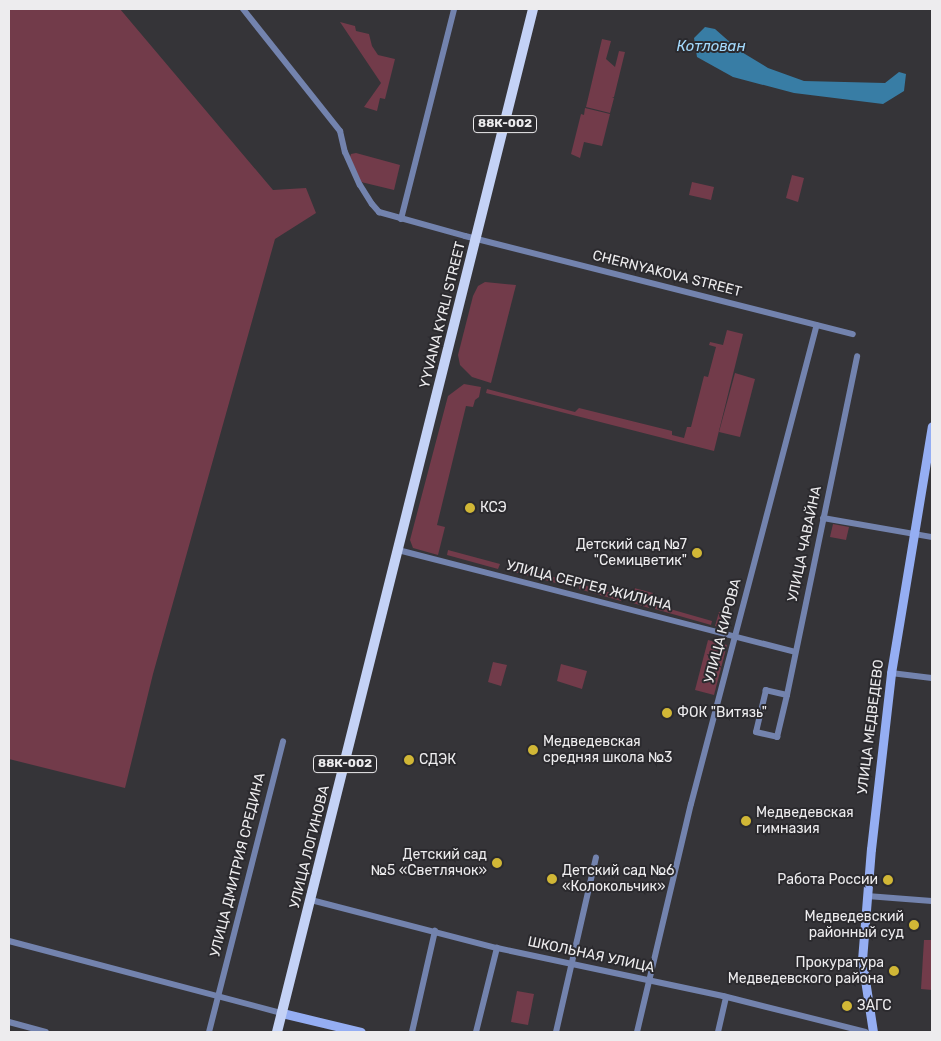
<!DOCTYPE html>
<meta charset="utf-8">
<style>
body{margin:0}
#map{position:relative;width:941px;height:1041px;overflow:hidden;background:#353438;font-family:Rubik,sans-serif}
div>[style]{position:absolute}
[style*='--x']{left:calc(var(--x)*1px);top:calc(var(--y)*1px);width:calc(var(--w)*1px);rotate:calc(var(--a)*1deg)}
.green>*{inset:0;background:#723b4a}
.water>*{inset:0;background:#387da5}
.street>*{height:6px;margin:-3px;padding:0 3px;transform-origin:3px;border-radius:3px;background:#7383ae}
.secondary>*{height:9px;margin:-4.5px;padding:0 4.5px;transform-origin:4.5px;border-radius:4.5px;background:#95aef3}
.primary>*{height:10px;margin:-5px;padding:0 5px;transform-origin:5px;border-radius:5px;background:#c4d2f6}
.dots>*{width:14px;height:14px;translate:-50% -50%;box-sizing:border-box;border:2px solid #2b2a2e;border-radius:50%}
span{translate:-50% -50%;white-space:nowrap;text-align:center;line-height:1.15;-webkit-text-stroke:4px #2b2a2e;paint-order:stroke}
.shield-label span{padding:1px 4px;background:#2b2a2e;border:1px solid;border-radius:4px;-webkit-text-stroke-width:0}
.shield-label{font-size:12px;color:#edecee;font-weight:700}
.street-label{font-size:14px;color:#edecee}
.poi-label{font-size:14px;color:#edecee}
.left{translate:0 -50%;text-align:left}
.right{translate:-100% -50%;text-align:right}
.water-label{font-size:15px;color:#a4dafd;font-style:italic}
.frame{position:absolute;inset:0;border:10px solid #edecee;pointer-events:none}
</style>
<div id="map">
<div class="green">
<i style="clip-path:polygon(9px 9px,120px 9px,273px 190px,306px 188px,316px 213px,275px 239px,153px 674px,125px 788px,9px 759px)"></i>
<i style="clip-path:polygon(340px 22px,355px 26px,356px 31px,369px 34px,372px 46px,378px 55px,395px 59px,385px 99px,380px 98px,377px 111px,364px 107px,381px 83px)"></i>
<i style="clip-path:polygon(602px 39px,611px 41px,606px 59px,615px 67px,619px 51px,625px 52px,614px 97px,612px 97px,614px 98px,610px 113px,586px 107px)"></i>
<i style="clip-path:polygon(585px 108px,610px 114px,602px 146px,584px 142px,580px 158px,571px 154px,581px 114px,584px 115px)"></i>
<i style="clip-path:polygon(356px 153px,400px 165px,394px 190px,361px 182px,350px 157px,351px 154px)"></i>
<i style="clip-path:polygon(792px 175px,804px 178px,798px 202px,786px 198px)"></i>
<i style="clip-path:polygon(692px 182px,714px 187px,711px 200px,689px 195px)"></i>
<i style="clip-path:polygon(485px 282px,516px 285px,491px 383px,472px 377px,460px 365px,458px 355px,473px 296px,478px 286px)"></i>
<i style="clip-path:polygon(727px 330px,743px 334px,714px 451px,486px 393px,487px 389px,575px 412px,579px 408px,672px 431px,672px 435px,684px 438px,687px 427px,691px 427px,704px 376px,708px 377px,716px 347px,709px 345px,710px 342px,723px 345px)"></i>
<i style="clip-path:polygon(735px 373px,755px 379px,740px 437px,719px 432px)"></i>
<i style="clip-path:polygon(464px 384px,481px 387px,479px 397px,475px 400px,473px 407px,466px 406px,437px 525px,445px 527px,438px 555px,413px 548px,410px 540px,448px 396px)"></i>
<i style="clip-path:polygon(833px 524px,849px 527px,846px 540px,830px 537px)"></i>
<i style="clip-path:polygon(448px 550px,500px 564px,498px 569px,447px 555px)"></i>
<i style="clip-path:polygon(509px 565px,572px 582px,571px 587px,507px 570px)"></i>
<i style="clip-path:polygon(580px 584px,622px 596px,621px 601px,579px 589px)"></i>
<i style="clip-path:polygon(634px 588px,653px 593px,649px 608px,630px 602px)"></i>
<i style="clip-path:polygon(656px 605px,712px 621px,711px 625px,655px 609px)"></i>
<i style="clip-path:polygon(719px 612px,729px 614px,725px 629px,715px 626px)"></i>
<i style="clip-path:polygon(708px 640px,727px 645px,714px 695px,695px 690px)"></i>
<i style="clip-path:polygon(493px 662px,507px 665px,501px 686px,488px 682px)"></i>
<i style="clip-path:polygon(561px 664px,587px 671px,582px 689px,557px 681px)"></i>
<i style="clip-path:polygon(924px 940px,932px 940px,932px 990px,921px 989px)"></i>
<i style="clip-path:polygon(517px 991px,534px 994px,528px 1025px,511px 1022px)"></i>
</div>
<div class="water">
<i style="clip-path:polygon(705px 27px,715px 29px,740px 51px,768px 68px,804px 81px,885px 83px,899px 72px,906px 74px,904px 91px,883px 104px,794px 93px,733px 77px,697px 57px,694px 38px)"></i>
</div>
<div class="street">
<i style="--x:243;--y:9;--w:156;--a:51.5"></i>
<i style="--x:340;--y:131;--w:22;--a:77"></i>
<i style="--x:345;--y:152;--w:36;--a:66"></i>
<i style="--x:360;--y:185;--w:22;--a:58"></i>
<i style="--x:372;--y:204;--w:11;--a:49"></i>
<i style="--x:379;--y:212;--w:89;--a:15.6"></i>
<i style="--x:465;--y:236;--w:400;--a:14.2"></i>
<i style="--x:401;--y:219;--w:217;--a:-75.8"></i>
<i style="--x:823;--y:518;--w:111;--a:9.9"></i>
<i style="--x:398;--y:550;--w:410;--a:14.4"></i>
<i style="--x:891;--y:673;--w:41;--a:7"></i>
<i style="--x:787;--y:695;--w:22;--a:-167"></i>
<i style="--x:766;--y:690;--w:43;--a:103.4"></i>
<i style="--x:756;--y:732;--w:22;--a:13"></i>
<i style="--x:777;--y:737;--w:43;--a:-76.6"></i>
<i style="--x:787;--y:695;--w:346;--a:-78.3"></i>
<i style="--x:867;--y:896;--w:65;--a:4.4"></i>
<i style="--x:311;--y:900;--w:192;--a:14.5"></i>
<i style="--x:497;--y:948;--w:231;--a:12"></i>
<i style="--x:723;--y:996;--w:147;--a:14.1"></i>
<i style="--x:9;--y:941;--w:282;--a:14.8"></i>
<i style="--x:9;--y:1022;--w:38;--a:15"></i>
<i style="--x:209;--y:1032;--w:300;--a:-75.7"></i>
<i style="--x:412;--y:1032;--w:104;--a:-77.2"></i>
<i style="--x:476;--y:1032;--w:87;--a:-76"></i>
<i style="--x:556;--y:1032;--w:179;--a:-77.1"></i>
<i style="--x:637;--y:1032;--w:234;--a:-76.7"></i>
<i style="--x:691;--y:804;--w:495;--a:-75.3"></i>
<i style="--x:718;--y:1032;--w:36;--a:-77"></i>
</div>
<div class="secondary">
<i style="--x:282;--y:1013;--w:81;--a:13.5"></i>
<i style="--x:873;--y:1032;--w:73;--a:-98.7"></i>
<i style="--x:862;--y:960;--w:111;--a:-85.4"></i>
<i style="--x:871;--y:849;--w:177;--a:-83.5"></i>
<i style="--x:891;--y:673;--w:250;--a:-80.6"></i>
</div>
<div class="primary">
<i style="--x:277;--y:1032;--w:1055;--a:-75.95"></i>
</div>
<div class="dots">
<i style="left:470px;top:508px;background:#d1b736"></i>
<i style="left:697px;top:553px;background:#d1b736"></i>
<i style="left:667px;top:713px;background:#d1b736"></i>
<i style="left:533px;top:750px;background:#d1b736"></i>
<i style="left:409px;top:760px;background:#d1b736"></i>
<i style="left:746px;top:821px;background:#d1b736"></i>
<i style="left:497px;top:863px;background:#d1b736"></i>
<i style="left:552px;top:879px;background:#d1b736"></i>
<i style="left:888px;top:880px;background:#d1b736"></i>
<i style="left:914px;top:925px;background:#d1b736"></i>
<i style="left:894px;top:971px;background:#d1b736"></i>
<i style="left:847px;top:1006px;background:#d1b736"></i>
</div>
<div class="shield-label">
<span style="left:505px;top:124px">88К-002</span>
<span style="left:345px;top:764px">88К-002</span>
</div>
<div class="street-label">
<span style="left:667px;top:274px;rotate:14deg">CHERNYAKOVA STREET</span>
<span style="left:443px;top:315px;rotate:-76deg">YYVANA KYRLI STREET</span>
<span style="left:805px;top:544px;rotate:-78deg">УЛИЦА ЧАВАЙНА</span>
<span style="left:589px;top:586px;rotate:14deg">УЛИЦА СЕРГЕЯ ЖИЛИНА</span>
<span style="left:723px;top:631px;rotate:-75deg">УЛИЦА КИРОВА</span>
<span style="left:871px;top:727px;rotate:-83deg">УЛИЦА МЕДВЕДЕВО</span>
<span style="left:310px;top:847px;rotate:-76deg">УЛИЦА ЛОГИНОВА</span>
<span style="left:238px;top:865px;rotate:-76deg">УЛИЦА ДМИТРИЯ СРЕДИНА</span>
<span style="left:591px;top:955px;rotate:12deg">ШКОЛЬНАЯ УЛИЦА</span>
</div>
<div class="poi-label">
<span class="left" style="left:480px;top:508px">КСЭ</span>
<span class="right" style="left:687px;top:553px">Детский сад №7<br>"Семицветик"</span>
<span class="left" style="left:677px;top:713px">ФОК "Витязь"</span>
<span class="left" style="left:543px;top:750px">Медведевская<br>средняя школа №3</span>
<span class="left" style="left:419px;top:760px">СДЭК</span>
<span class="left" style="left:756px;top:821px">Медведевская<br>гимназия</span>
<span class="right" style="left:487px;top:863px">Детский сад<br>№5 «Светлячок»</span>
<span class="left" style="left:562px;top:879px">Детский сад №6<br>«Колокольчик»</span>
<span class="right" style="left:878px;top:880px">Работа России</span>
<span class="right" style="left:904px;top:925px">Медведевский<br>районный суд</span>
<span class="right" style="left:884px;top:971px">Прокуратура<br>Медведевского района</span>
<span class="left" style="left:857px;top:1006px">ЗАГС</span>
</div>
<div class="water-label">
<span style="left:711px;top:47px">Котлован</span>
</div>
<div class="frame"></div>
</div>
